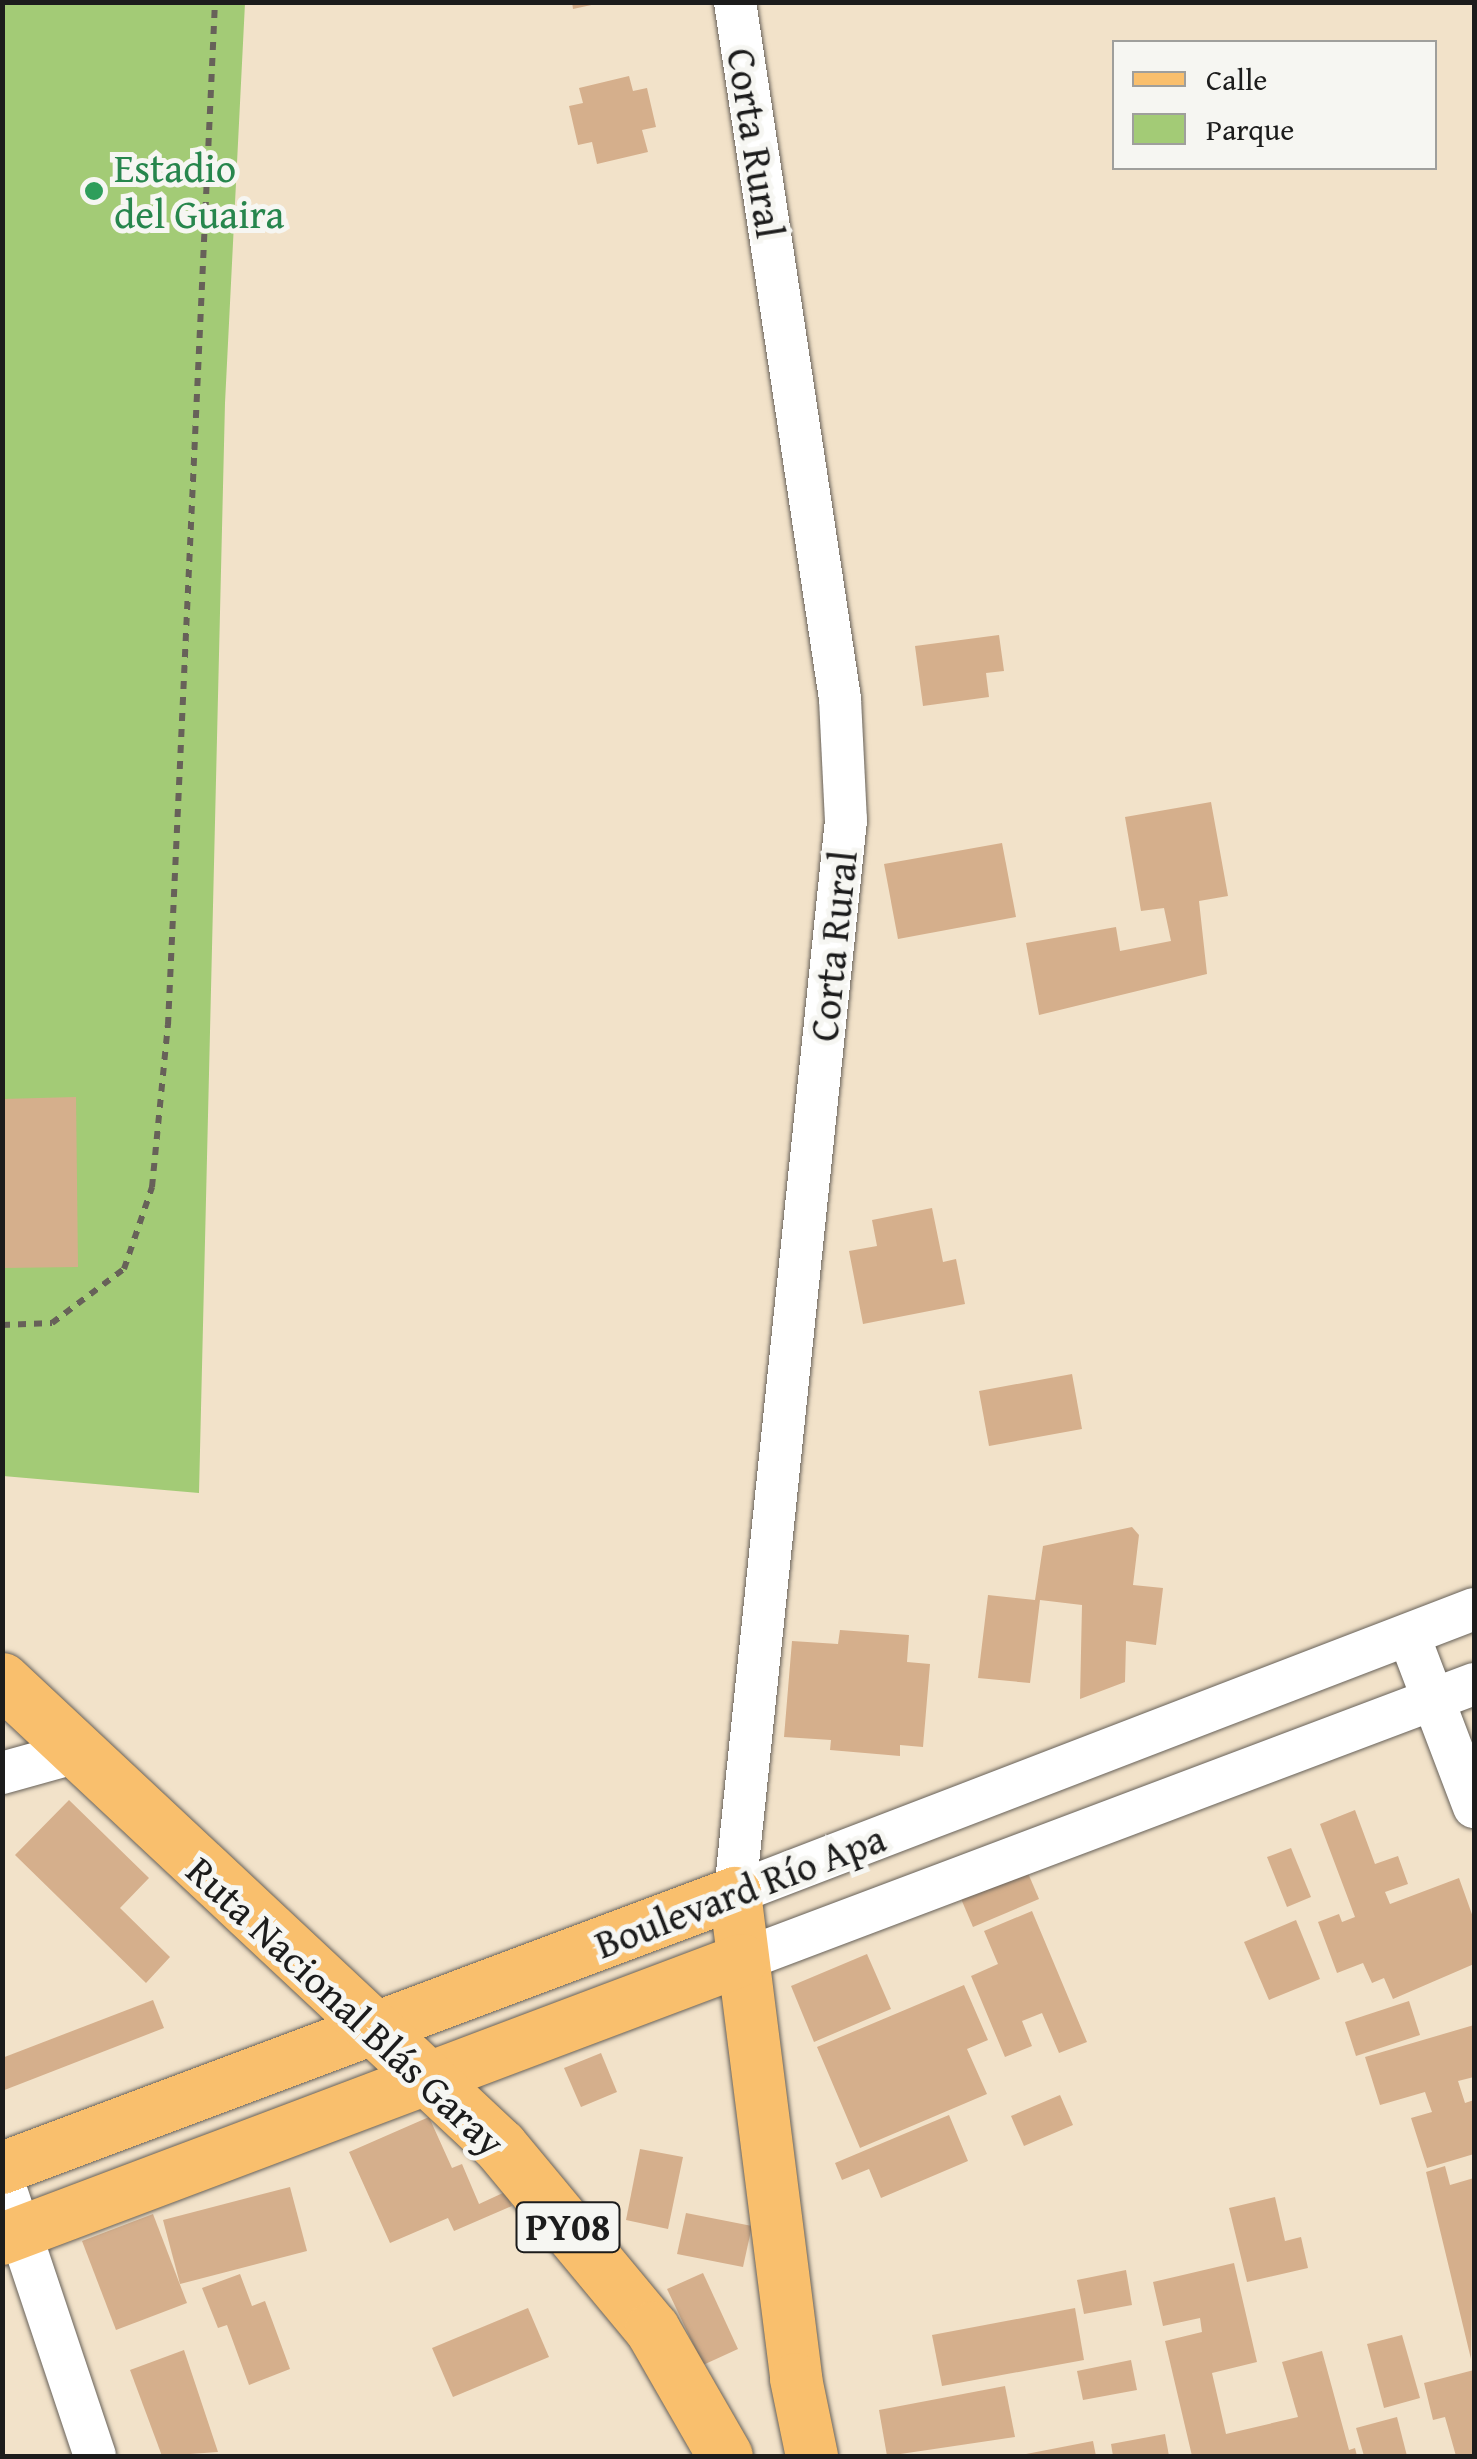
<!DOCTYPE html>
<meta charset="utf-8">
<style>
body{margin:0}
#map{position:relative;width:1477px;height:2459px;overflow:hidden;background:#f2e2c9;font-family:"Gentium Book Plus",serif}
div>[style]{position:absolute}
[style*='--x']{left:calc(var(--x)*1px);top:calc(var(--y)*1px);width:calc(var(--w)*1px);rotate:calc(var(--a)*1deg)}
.green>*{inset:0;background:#a3cb76}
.building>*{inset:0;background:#d5af8c}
.path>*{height:6px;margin-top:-3px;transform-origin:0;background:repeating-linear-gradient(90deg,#676159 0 8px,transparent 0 16px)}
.roads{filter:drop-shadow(0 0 2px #676159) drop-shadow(0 0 2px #676159)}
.minor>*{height:42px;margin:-21px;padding:0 21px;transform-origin:21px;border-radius:21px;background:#fff}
.major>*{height:52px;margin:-26px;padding:0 26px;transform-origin:26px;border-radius:26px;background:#f9bf6d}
.highway>*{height:55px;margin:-27.5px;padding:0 27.5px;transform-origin:27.5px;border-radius:27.5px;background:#f9bf6d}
.dots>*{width:28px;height:28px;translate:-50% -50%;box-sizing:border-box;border:5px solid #f6f6f2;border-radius:50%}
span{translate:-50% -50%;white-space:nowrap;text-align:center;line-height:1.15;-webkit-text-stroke:10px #f6f6f2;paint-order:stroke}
.shield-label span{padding:2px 8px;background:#f6f6f2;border:2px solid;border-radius:8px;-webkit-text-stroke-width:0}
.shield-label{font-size:38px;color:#1c1c1c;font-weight:700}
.street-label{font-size:40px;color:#1c1c1c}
.leisure-label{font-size:40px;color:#27864d}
.left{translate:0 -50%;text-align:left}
.frame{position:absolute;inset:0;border:5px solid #1c1c1c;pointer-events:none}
.legend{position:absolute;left:1112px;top:40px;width:325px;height:130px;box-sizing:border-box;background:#f6f6f2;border:2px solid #9f9f9c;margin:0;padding:12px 18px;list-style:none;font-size:30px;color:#1c1c1c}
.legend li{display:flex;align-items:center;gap:20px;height:50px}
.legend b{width:50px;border:2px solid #9f9f9c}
</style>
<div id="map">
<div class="green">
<i style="clip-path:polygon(2px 3px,245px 3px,225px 403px,199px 1493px,3px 1476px)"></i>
</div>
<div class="building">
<i style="clip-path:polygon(572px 2px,596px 2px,596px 4px,573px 9px)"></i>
<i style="clip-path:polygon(629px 76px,633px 91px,647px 88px,656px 127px,642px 130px,648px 152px,597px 164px,592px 142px,578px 145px,569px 106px,583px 103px,579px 88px)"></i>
<i style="clip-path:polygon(999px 635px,1004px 671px,986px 673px,989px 697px,923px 706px,915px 646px)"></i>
<i style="clip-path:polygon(1211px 802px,1228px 896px,1199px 901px,1207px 974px,1039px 1015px,1026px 943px,1116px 927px,1120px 951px,1171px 941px,1164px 908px,1141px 911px,1125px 817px)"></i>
<i style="clip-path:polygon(1002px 843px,1016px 917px,898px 939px,884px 864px)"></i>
<i style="clip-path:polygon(76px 1097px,78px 1267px,2px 1268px,2px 1099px)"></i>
<i style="clip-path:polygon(932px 1208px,943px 1262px,956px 1259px,965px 1304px,863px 1324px,849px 1251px,877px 1246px,872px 1220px)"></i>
<i style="clip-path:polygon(1072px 1374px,1082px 1429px,989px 1446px,979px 1391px)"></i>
<i style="clip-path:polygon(1132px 1527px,1139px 1535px,1133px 1585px,1163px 1588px,1156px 1645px,1126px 1641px,1125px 1682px,1080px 1699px,1082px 1605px,1040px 1600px,1030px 1683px,978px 1678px,988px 1595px,1035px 1600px,1043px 1546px)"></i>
<i style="clip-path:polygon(840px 1630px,909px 1635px,907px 1662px,930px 1664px,923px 1747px,900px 1745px,900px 1756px,830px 1750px,831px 1740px,784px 1737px,792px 1641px,838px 1644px)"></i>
<i style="clip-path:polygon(69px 1800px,149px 1878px,120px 1908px,170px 1957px,146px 1983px,15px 1855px)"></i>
<i style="clip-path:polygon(1355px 1810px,1375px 1864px,1398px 1856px,1408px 1884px,1385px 1892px,1390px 1904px,1459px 1878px,1474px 1920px,1474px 1964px,1393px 1999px,1384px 1978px,1372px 1983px,1363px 1963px,1337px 1973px,1318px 1922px,1339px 1914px,1342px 1922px,1355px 1917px,1320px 1824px)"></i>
<i style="clip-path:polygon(1291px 1848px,1311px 1897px,1287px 1907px,1267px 1857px)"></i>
<i style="clip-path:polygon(1022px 1859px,1039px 1899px,973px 1927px,956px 1887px)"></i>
<i style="clip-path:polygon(1032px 1911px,1087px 2042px,1059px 2053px,1042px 2013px,1022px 2021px,1032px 2046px,1005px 2057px,971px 1976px,998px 1964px,984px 1931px)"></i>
<i style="clip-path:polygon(1296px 1920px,1320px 1979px,1269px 2000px,1244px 1942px)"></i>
<i style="clip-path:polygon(867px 1954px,891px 2009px,814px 2042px,791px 1986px)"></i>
<i style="clip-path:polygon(964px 1985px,988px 2040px,967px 2049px,987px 2094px,860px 2148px,817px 2047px)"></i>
<i style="clip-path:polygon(153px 2000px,164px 2028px,2px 2091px,2px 2058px)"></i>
<i style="clip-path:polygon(1409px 2001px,1420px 2035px,1356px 2056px,1345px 2022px)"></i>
<i style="clip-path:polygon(1474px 2025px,1474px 2077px,1458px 2081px,1465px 2103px,1474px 2100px,1474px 2154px,1427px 2168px,1411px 2118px,1432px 2112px,1425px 2092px,1380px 2105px,1365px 2057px)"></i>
<i style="clip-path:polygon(601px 2053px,617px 2092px,581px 2107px,564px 2068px)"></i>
<i style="clip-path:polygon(1060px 2095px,1073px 2125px,1024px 2146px,1011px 2116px)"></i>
<i style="clip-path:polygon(949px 2115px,968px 2161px,881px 2198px,869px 2169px,842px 2180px,835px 2163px)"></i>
<i style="clip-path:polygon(429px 2117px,452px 2168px,462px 2164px,479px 2204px,505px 2192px,512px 2206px,454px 2231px,448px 2218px,390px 2243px,349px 2152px)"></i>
<i style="clip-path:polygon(640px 2149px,683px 2157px,668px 2229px,626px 2220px)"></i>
<i style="clip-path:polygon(1445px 2166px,1450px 2185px,1474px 2178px,1471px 2359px,1426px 2172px)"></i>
<i style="clip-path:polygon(290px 2187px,307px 2251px,180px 2284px,163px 2220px)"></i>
<i style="clip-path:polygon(1275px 2197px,1285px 2241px,1301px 2237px,1308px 2268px,1247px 2282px,1229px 2208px)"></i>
<i style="clip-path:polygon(686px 2213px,752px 2226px,743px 2267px,677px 2254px)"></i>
<i style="clip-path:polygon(153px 2214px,187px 2303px,116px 2330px,82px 2241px)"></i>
<i style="clip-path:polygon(1234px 2263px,1257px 2362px,1212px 2373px,1226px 2434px,1298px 2417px,1282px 2362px,1322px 2351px,1349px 2450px,1355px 2448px,1357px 2456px,1192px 2456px,1165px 2341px,1202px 2332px,1200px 2318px,1163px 2326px,1153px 2282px)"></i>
<i style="clip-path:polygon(1126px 2270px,1132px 2305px,1084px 2314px,1077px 2280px)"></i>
<i style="clip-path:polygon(703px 2273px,738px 2349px,703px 2365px,667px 2289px)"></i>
<i style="clip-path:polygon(240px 2274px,252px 2306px,265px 2301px,290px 2369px,249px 2385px,227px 2325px,218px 2328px,202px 2288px)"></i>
<i style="clip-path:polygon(528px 2308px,549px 2357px,453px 2397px,432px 2348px)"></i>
<i style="clip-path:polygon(1075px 2308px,1084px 2360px,942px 2386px,932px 2335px)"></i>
<i style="clip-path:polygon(1402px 2335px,1420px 2398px,1384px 2408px,1367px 2344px)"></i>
<i style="clip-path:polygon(184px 2350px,218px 2452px,162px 2456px,130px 2370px)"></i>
<i style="clip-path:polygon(1131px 2360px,1137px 2390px,1083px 2400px,1077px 2371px)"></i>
<i style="clip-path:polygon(1474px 2370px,1474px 2456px,1456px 2456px,1445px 2417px,1433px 2420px,1424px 2383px)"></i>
<i style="clip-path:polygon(1005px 2386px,1015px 2437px,887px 2456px,879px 2410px)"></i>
<i style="clip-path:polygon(1397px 2417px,1407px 2456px,1364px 2456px,1356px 2428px)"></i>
<i style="clip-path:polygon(1165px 2434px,1169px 2456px,1113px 2456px,1111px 2444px)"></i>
<i style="clip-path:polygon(1093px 2441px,1096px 2456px,1021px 2456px,1021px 2455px)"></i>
</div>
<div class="path">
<i style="--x:2;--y:1325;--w:50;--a:-2.3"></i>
<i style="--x:52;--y:1323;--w:90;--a:-36.9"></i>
<i style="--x:124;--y:1269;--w:87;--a:-71.1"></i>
<i style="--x:152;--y:1187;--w:163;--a:-84.4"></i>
<i style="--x:168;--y:1025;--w:1024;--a:-87.37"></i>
</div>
<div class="roads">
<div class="minor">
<i style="--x:735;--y:2;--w:705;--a:81.43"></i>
<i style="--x:840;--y:699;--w:121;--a:87.2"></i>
<i style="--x:846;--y:820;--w:1079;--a:95.91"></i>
<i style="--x:735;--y:1893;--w:792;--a:-21.02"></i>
<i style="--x:1409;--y:1636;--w:183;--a:69.2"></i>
<i style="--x:2;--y:1773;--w:75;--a:-15.5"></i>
<i style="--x:742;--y:1960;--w:782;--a:-20.66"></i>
<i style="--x:2;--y:2178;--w:293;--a:71.5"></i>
</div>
<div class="major">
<i style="--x:2;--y:2168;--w:783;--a:-20.56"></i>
<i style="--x:735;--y:1893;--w:490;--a:82.8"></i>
<i style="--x:796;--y:2379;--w:79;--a:78.3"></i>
<i style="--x:2;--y:2239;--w:791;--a:-20.66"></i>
</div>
<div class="highway">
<i style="--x:2;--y:1680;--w:682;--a:43.1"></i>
<i style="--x:500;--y:2146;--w:238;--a:50.3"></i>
<i style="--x:652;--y:2329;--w:146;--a:60.1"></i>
</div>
</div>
<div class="dots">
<i style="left:94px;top:191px;background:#2e9e5b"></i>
</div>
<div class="shield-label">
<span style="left:568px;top:2227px">PY08</span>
</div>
<div class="street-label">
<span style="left:756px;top:143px;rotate:81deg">Corta Rural</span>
<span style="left:833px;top:946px;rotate:-84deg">Corta Rural</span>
<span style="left:740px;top:1891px;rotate:-21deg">Boulevard Río Apa</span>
<span style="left:346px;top:2006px;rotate:43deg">Ruta Nacional Blás Garay</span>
</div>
<div class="leisure-label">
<span class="left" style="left:114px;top:191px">Estadio<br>del Guaira</span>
</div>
<div class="frame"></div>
<ul class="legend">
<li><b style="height:12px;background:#f9bf6d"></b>Calle</li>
<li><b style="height:28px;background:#a3cb76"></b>Parque</li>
</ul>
</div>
